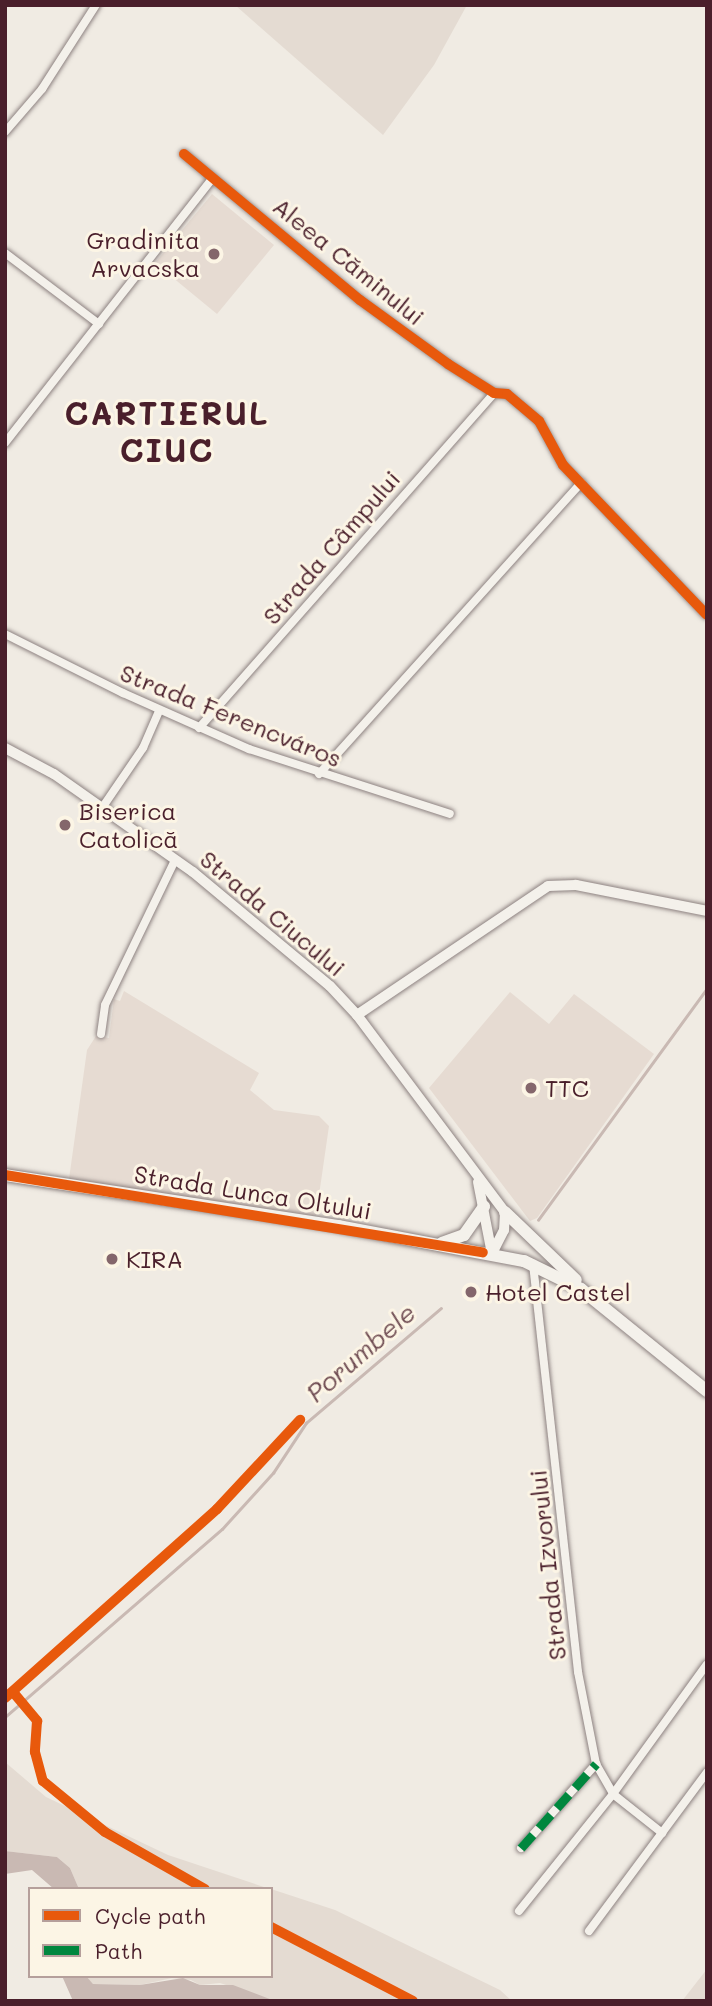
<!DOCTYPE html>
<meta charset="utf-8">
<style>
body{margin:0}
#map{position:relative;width:712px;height:2006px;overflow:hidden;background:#f0ebe3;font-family:Mali,sans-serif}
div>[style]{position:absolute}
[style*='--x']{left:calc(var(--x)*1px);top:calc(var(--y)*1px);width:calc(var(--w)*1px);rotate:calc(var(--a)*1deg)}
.built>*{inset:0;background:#e6dbd2}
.green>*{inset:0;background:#e4dbd2}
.water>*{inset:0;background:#c9b9b3}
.stream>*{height:2.5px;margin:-1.25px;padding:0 1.25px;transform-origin:1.25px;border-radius:1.25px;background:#c9b9b3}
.roads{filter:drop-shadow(0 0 2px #8d8281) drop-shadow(0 0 2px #8d8281)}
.street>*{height:8px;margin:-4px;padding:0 4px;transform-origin:4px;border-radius:4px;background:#f4f1eb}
.secondary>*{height:10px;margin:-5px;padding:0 5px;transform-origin:5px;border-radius:5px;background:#f4f1eb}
.primary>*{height:12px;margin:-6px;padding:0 6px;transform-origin:6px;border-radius:6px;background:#f4f1eb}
.quiet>*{height:9px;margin-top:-4.5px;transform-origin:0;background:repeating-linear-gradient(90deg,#00873e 0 18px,transparent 0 27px)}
.cycleway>*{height:10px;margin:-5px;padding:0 5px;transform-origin:5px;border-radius:5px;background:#e8590c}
.dots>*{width:19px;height:19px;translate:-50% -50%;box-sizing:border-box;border:4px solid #fcf5e5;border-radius:50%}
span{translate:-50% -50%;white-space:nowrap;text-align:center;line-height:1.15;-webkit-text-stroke:6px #fcf5e5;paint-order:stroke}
.poi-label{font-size:24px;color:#4a1f2b}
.right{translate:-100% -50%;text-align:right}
.left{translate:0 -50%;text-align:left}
.street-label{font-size:24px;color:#4a1f2b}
.water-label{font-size:26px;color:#704d53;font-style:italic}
.district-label{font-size:32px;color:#4a1f2b;font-weight:700;letter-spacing:2px}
.frame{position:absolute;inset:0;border:7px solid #4a1f2b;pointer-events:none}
.legend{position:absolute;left:28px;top:1887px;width:245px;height:91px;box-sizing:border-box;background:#fcf5e5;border:2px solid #b59f9b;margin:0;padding:9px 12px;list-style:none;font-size:21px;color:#4a1f2b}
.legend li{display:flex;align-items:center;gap:14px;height:35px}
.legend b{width:35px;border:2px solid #b59f9b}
</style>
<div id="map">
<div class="built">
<i style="clip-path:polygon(212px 194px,274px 245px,217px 314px,155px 263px)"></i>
<i style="clip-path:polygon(124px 991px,259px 1073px,250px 1090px,274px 1110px,319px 1116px,329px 1126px,316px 1216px,69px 1179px,87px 1050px,96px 1036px,109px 1038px,114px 999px,120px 1001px)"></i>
<i style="clip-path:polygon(510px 992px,549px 1024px,574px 994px,654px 1054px,537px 1218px,530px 1221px,429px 1088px)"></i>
</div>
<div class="green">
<i style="clip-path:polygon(235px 5px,467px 5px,434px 65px,383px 135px)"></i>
<i style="clip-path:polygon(5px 1762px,46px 1797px,168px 1855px,270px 1889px,79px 1889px,70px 1868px,57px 1857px,5px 1851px)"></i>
<i style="clip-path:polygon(271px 1889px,335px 1910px,500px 1990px,512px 2001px,275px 2001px,220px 1983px,200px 1985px,191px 1980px,172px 1978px,140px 1985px,93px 1984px,86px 1978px,271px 1976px)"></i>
<i style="clip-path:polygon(707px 1968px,707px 2001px,682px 2001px,707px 1969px)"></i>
</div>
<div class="water">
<i style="clip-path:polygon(5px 1851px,57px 1857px,70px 1868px,79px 1889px,54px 1889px,32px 1870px,5px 1874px)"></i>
<i style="clip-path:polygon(62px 1976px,86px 1976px,93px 1984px,140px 1985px,183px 1978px,200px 1985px,233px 1985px,275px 2001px,73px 2001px)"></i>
</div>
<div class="stream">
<i style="--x:538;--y:1220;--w:287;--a:-53.9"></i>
<i style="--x:5;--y:1717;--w:287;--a:-40.9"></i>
<i style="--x:222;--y:1529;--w:76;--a:-47.7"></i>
<i style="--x:273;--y:1473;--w:60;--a:-56.6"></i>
<i style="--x:306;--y:1423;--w:177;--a:-40.4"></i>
</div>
<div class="roads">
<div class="street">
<i style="--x:5;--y:132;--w:57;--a:-49.3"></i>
<i style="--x:42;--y:89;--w:100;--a:-57.3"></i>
<i style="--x:184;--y:154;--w:229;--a:39.7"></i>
<i style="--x:360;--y:300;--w:109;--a:36"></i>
<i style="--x:448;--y:364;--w:54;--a:32.2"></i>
<i style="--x:494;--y:393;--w:13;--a:4"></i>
<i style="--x:507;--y:394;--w:42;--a:40.2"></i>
<i style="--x:539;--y:421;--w:50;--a:61.4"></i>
<i style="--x:563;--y:465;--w:207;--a:46.2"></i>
<i style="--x:5;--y:253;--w:118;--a:37.1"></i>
<i style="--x:5;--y:443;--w:337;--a:-51.9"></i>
<i style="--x:5;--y:634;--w:132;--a:26.6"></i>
<i style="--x:123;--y:693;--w:138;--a:24"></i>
<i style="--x:249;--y:749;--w:211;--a:17.9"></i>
<i style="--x:199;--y:728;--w:446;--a:-48.6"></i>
<i style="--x:319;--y:774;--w:392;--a:-48"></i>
<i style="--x:102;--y:808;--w:73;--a:-55.7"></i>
<i style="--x:143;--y:748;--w:40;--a:-66.6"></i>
<i style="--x:101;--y:1034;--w:29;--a:-82"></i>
<i style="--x:105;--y:1005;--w:161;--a:-64.2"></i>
<i style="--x:533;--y:1264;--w:410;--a:83.7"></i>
<i style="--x:578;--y:1672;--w:94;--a:78.9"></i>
<i style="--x:596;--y:1764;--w:34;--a:60"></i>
<i style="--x:613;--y:1794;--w:63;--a:38.5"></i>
<i style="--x:521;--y:1848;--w:113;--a:-48.2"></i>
<i style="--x:519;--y:1911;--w:150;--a:-51.2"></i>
<i style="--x:613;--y:1794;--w:160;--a:-54.1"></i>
<i style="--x:589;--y:1931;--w:198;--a:-53.4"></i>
</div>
<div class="secondary">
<i style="--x:5;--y:748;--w:55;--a:28"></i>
<i style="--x:54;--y:774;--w:170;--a:35.2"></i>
<i style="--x:193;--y:872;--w:178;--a:39.8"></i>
<i style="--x:330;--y:986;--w:40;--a:47"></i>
<i style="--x:357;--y:1015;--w:246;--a:53.1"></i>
<i style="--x:505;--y:1212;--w:18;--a:93"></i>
<i style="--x:504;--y:1230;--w:27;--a:117"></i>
<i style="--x:357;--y:1015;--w:230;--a:-34"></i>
<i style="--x:548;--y:886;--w:28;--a:-2"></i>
<i style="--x:576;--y:885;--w:134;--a:11.2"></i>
<i style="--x:478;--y:1182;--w:73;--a:79"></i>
</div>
<div class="primary">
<i style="--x:5;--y:1175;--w:337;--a:8.7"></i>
<i style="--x:338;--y:1226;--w:189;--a:10.7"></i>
<i style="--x:524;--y:1261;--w:64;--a:26.2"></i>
<i style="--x:581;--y:1289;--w:162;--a:39"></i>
<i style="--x:505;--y:1212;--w:98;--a:43.8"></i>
<i style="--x:442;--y:1243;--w:23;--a:-20"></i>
<i style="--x:464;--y:1235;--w:35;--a:-55"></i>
</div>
</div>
<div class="quiet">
<i style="--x:521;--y:1848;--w:113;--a:-48.2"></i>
</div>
<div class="cycleway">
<i style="--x:184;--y:154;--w:229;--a:39.7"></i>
<i style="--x:360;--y:300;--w:109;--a:36"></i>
<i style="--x:448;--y:364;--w:54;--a:32.2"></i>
<i style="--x:494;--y:393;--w:13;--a:4"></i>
<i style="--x:507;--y:394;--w:42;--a:40.2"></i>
<i style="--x:539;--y:421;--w:50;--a:61.4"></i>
<i style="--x:563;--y:465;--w:207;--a:46.2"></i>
<i style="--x:5;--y:1175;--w:484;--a:9.2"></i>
<i style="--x:13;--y:1692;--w:38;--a:50"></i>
<i style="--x:37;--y:1721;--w:31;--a:94"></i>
<i style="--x:35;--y:1752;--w:30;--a:75"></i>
<i style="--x:43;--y:1781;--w:80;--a:39.4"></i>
<i style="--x:105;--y:1832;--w:115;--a:29.7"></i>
<i style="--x:5;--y:1698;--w:284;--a:-41.7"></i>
<i style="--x:217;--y:1509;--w:122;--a:-47"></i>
<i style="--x:271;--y:1927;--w:160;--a:27.5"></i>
</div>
<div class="dots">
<i style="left:214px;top:254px;background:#84666b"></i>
<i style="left:65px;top:825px;background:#84666b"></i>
<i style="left:531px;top:1088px;background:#84666b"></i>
<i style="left:112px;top:1259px;background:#84666b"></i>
<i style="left:471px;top:1292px;background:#84666b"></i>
</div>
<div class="poi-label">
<span class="right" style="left:200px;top:254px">Gradinita<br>Arvacska</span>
<span class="left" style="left:79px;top:825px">Biserica<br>Catolică</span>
<span class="left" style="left:545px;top:1088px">TTC</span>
<span class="left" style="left:126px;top:1259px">KIRA</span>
<span class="left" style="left:485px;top:1292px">Hotel Castel</span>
</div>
<div class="street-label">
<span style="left:349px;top:261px;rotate:39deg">Aleea Căminului</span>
<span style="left:331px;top:547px;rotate:-49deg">Strada Câmpului</span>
<span style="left:231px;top:715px;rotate:22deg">Strada Ferencváros</span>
<span style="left:273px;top:913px;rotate:40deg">Strada Ciucului</span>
<span style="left:253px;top:1192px;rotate:9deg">Strada Lunca Oltului</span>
<span style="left:547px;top:1565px;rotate:-96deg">Strada Izvorului</span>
</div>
<div class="water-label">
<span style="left:361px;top:1353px;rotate:-41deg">Porumbele</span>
</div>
<div class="district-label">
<span style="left:167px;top:431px">CARTIERUL<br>CIUC</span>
</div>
<div class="frame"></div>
<ul class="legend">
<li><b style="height:9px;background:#e8590c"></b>Cycle path</li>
<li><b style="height:9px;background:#00873e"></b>Path</li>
</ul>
</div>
